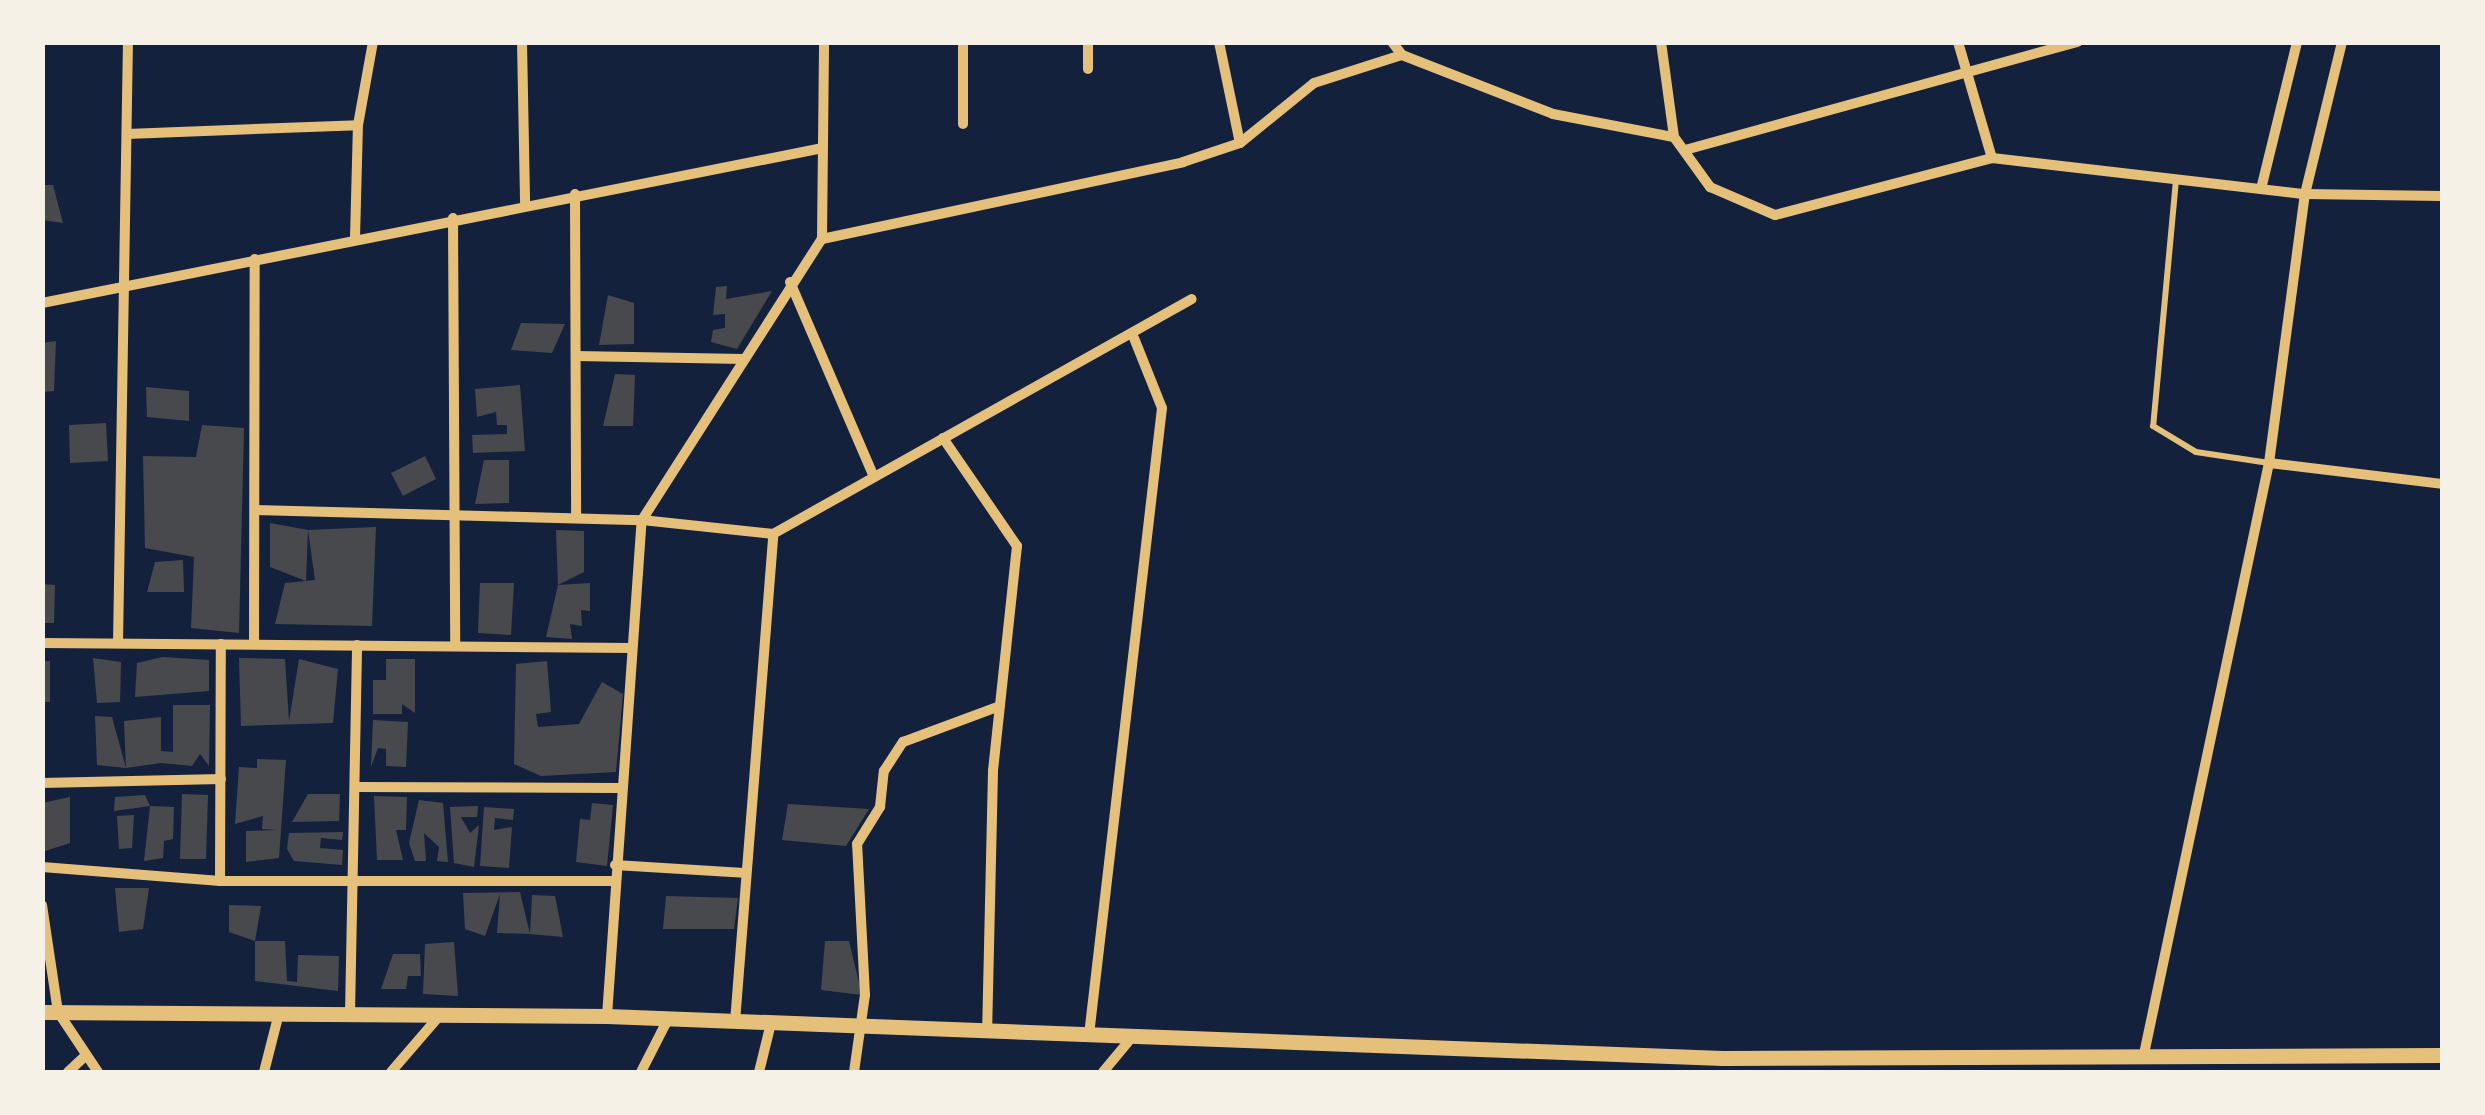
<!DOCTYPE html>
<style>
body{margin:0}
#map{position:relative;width:2485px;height:1115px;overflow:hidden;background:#14213d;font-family:Commissioner,sans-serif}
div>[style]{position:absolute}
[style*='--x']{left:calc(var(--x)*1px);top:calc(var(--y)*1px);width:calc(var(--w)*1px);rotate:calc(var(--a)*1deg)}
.building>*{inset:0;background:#48494c}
.service>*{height:6px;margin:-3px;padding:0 3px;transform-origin:3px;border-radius:3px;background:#e5c07b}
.minor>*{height:10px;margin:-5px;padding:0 5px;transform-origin:5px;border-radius:5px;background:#e5c07b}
.tertiary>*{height:15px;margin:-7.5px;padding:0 7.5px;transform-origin:7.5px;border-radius:7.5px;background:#e5c07b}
span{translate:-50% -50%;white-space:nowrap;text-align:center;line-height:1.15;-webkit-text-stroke:10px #f6f1e7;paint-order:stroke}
.frame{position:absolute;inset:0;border:45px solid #f6f1e7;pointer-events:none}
</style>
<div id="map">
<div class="building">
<i style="clip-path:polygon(42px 185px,53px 185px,63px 223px,42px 220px)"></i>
<i style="clip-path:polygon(727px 286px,726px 299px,772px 291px,737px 349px,711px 342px,713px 330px,725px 328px,725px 314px,713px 315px,716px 287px)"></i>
<i style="clip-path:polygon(608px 295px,634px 303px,634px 344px,599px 345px)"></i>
<i style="clip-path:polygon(521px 323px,565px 324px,552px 353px,511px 350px)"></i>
<i style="clip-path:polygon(56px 341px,54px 391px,42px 392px,42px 343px)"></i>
<i style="clip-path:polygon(615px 374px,635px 375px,633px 426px,603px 426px)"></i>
<i style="clip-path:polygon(520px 385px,525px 451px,473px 453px,472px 435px,507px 434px,507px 425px,497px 425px,496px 412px,477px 417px,475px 389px)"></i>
<i style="clip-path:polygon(146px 387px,189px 391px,189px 421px,147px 417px)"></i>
<i style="clip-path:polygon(106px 423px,108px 461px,70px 463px,69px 425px)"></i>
<i style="clip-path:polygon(202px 425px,244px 428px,239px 633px,191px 628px,194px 557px,145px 548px,143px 456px,196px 457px)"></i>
<i style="clip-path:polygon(425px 456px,436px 479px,403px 496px,391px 473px)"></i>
<i style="clip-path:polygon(484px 460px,509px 460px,509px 503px,475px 504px)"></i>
<i style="clip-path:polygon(270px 523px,308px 530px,306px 581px,270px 567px)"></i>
<i style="clip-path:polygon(376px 527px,372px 626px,275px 624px,285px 583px,315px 580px,308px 530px)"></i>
<i style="clip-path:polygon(556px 530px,584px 531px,584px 572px,558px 585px)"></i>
<i style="clip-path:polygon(183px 560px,184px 592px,147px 592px,155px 562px)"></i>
<i style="clip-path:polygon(480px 583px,514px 583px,511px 635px,478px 633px)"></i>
<i style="clip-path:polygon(590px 583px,590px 611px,581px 610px,582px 626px,570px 624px,572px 639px,546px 637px,558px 585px)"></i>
<i style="clip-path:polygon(42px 584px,55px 585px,54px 623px,42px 623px)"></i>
<i style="clip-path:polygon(163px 657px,209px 660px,209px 691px,135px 697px,137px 663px)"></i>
<i style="clip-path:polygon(93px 658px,121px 662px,120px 702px,97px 703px)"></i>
<i style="clip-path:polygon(239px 658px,285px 659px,289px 721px,299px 659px,338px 669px,333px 723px,241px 726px)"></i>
<i style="clip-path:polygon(386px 659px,415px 659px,415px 713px,402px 704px,402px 714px,373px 714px,373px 680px,386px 680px)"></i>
<i style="clip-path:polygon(42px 661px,50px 661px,50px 702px,42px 702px)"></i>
<i style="clip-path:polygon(547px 661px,551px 712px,536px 714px,538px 727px,579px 724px,602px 682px,623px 694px,616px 772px,541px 776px,514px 764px,516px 664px)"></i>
<i style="clip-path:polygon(173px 705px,210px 705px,209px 766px,200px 754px,192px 766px,161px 763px,126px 768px,97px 765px,95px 716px,112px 717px,126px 768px,124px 721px,161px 717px,161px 751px,173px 752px)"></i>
<i style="clip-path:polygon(373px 720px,408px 722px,406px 767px,386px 766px,386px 749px,378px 748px,371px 767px)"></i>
<i style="clip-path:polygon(257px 759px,286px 760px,279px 858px,246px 862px,246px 831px,277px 830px,262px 829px,263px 816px,235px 824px,239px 767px,257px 768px)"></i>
<i style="clip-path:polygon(182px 794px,208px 795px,206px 859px,180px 859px)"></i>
<i style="clip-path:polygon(308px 794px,340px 794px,339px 821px,292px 822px)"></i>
<i style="clip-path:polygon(145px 795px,150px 806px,114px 811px,115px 797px)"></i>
<i style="clip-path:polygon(374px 796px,407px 797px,406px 830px,396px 830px,403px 860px,377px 860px)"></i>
<i style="clip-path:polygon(70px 797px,70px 843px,42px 852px,42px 803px)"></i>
<i style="clip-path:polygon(419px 800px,443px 803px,448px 862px,437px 861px,439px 847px,424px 833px,426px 861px,415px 861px,409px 843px)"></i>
<i style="clip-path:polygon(592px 803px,613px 805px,607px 866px,576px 862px,580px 819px,590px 820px)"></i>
<i style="clip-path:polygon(788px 804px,869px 809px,846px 846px,782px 840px)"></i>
<i style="clip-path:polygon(150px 806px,174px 807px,173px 839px,164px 841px,163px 858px,144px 861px)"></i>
<i style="clip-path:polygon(478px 806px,477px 817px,461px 817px,470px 833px,479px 825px,474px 867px,454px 863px,450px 807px)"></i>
<i style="clip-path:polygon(484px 807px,514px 809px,513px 820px,495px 818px,494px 830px,512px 827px,509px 868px,480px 866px)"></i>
<i style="clip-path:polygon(134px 815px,132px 848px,119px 849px,117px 816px)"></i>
<i style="clip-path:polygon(343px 832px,342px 840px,321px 838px,320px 848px,343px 850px,342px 865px,294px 861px,287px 849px,289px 833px)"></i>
<i style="clip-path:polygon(115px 888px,149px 888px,143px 929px,119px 932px)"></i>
<i style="clip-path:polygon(520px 892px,530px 934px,497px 933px,500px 894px,485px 936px,465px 929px,463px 893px)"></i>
<i style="clip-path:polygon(532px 895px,555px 896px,563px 937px,530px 934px)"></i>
<i style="clip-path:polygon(666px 896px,738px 898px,734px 929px,663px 929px)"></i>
<i style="clip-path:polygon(229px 905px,261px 906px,255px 941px,229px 932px)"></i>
<i style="clip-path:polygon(255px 941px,285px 941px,287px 981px,297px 982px,298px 955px,339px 956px,338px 991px,255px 981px)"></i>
<i style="clip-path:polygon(825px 941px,849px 941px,862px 995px,821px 990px)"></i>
<i style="clip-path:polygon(454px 942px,458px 996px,423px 994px,425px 944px)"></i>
<i style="clip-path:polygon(393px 954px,420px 954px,421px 976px,408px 976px,406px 989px,381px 989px)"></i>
</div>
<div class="service">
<i style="--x:2176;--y:180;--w:247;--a:95.3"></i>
<i style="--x:2153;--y:426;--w:50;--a:31.2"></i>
<i style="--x:2196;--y:452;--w:74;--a:8.6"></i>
</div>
<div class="minor">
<i style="--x:522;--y:42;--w:161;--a:88.9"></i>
<i style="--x:1088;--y:42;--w:27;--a:90"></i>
<i style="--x:1219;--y:42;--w:103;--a:78.3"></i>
<i style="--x:1392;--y:42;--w:16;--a:52"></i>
<i style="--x:1661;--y:42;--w:96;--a:82.2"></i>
<i style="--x:1958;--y:42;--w:121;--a:73.7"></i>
<i style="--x:963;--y:124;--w:82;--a:-90"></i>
<i style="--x:127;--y:134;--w:231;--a:-2.2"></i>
<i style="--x:1685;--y:150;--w:407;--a:-15.4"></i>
<i style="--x:2261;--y:189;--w:151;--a:-76.2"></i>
<i style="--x:575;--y:194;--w:323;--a:89.8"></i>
<i style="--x:453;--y:218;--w:428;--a:89.7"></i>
<i style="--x:355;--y:238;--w:113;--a:-88.5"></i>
<i style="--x:358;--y:125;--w:84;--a:-79.8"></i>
<i style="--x:822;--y:239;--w:369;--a:-12"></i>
<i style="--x:1183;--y:162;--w:60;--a:-18.4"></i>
<i style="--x:1240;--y:143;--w:95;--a:-39"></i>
<i style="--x:1314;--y:83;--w:92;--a:-17.7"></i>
<i style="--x:1402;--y:55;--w:162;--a:21.3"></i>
<i style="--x:1553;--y:114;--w:123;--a:10.8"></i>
<i style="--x:1674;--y:137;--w:62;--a:54.2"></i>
<i style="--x:1710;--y:187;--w:71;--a:23.3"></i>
<i style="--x:1775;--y:215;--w:224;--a:-14.7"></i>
<i style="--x:1992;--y:158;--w:315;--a:6.6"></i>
<i style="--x:2305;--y:194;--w:137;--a:0.8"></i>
<i style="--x:790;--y:282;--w:210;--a:66.7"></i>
<i style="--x:42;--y:303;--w:796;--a:-11.23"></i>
<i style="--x:576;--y:356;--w:168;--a:1"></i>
<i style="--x:943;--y:438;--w:131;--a:55.6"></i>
<i style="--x:1017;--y:546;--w:226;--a:96.1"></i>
<i style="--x:993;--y:771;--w:260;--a:91.3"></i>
<i style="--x:2269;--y:463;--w:174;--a:6.9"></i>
<i style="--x:255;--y:510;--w:387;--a:1.5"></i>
<i style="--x:642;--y:520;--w:132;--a:6.1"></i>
<i style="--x:773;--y:534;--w:480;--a:-29.3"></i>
<i style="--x:42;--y:643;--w:590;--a:0.49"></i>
<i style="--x:118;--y:643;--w:601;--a:-89.05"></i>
<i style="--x:254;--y:644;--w:385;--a:-89.9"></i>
<i style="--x:42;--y:783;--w:179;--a:-1.3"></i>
<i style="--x:356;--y:787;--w:265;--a:0.2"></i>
<i style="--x:615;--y:865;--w:129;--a:3.5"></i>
<i style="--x:42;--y:867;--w:179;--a:4.5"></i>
<i style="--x:220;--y:881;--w:394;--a:0"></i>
<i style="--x:220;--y:881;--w:237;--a:-89.8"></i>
<i style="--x:42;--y:905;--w:108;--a:81.5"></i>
<i style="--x:58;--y:1012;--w:72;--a:56.3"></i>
<i style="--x:350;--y:1014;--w:369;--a:-88.9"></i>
<i style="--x:607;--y:1016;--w:497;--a:-86"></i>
<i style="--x:642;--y:520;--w:334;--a:-57.4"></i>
<i style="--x:822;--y:239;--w:197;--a:-89.4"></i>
<i style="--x:735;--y:1022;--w:489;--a:-85.5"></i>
<i style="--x:1089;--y:1035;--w:631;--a:-83.36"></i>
<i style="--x:1162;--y:408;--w:75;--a:-111.8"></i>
<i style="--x:2144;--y:1054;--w:604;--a:-78.06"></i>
<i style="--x:2269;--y:463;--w:271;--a:-82.4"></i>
<i style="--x:2305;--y:194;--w:156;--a:-76.3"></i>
<i style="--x:68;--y:1072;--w:22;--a:-43"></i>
<i style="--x:264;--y:1072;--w:61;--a:-75.7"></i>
<i style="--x:391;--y:1072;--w:75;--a:-49.3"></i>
<i style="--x:641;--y:1072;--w:59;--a:-63"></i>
<i style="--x:759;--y:1072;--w:50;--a:-76.2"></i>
<i style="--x:854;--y:1072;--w:78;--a:-81.9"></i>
<i style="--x:865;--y:995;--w:151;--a:-93"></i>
<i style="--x:857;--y:844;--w:44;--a:-58.1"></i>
<i style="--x:880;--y:807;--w:36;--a:-84"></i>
<i style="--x:884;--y:771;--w:35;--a:-57"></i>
<i style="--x:903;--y:742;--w:103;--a:-20.4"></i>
<i style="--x:1103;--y:1072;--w:47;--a:-50.2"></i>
</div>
<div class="tertiary">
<i style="--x:42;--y:1012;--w:565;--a:0.41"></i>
<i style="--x:607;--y:1016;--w:1116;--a:2.16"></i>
<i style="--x:1722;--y:1058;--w:720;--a:-0.24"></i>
</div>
<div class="frame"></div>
</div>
